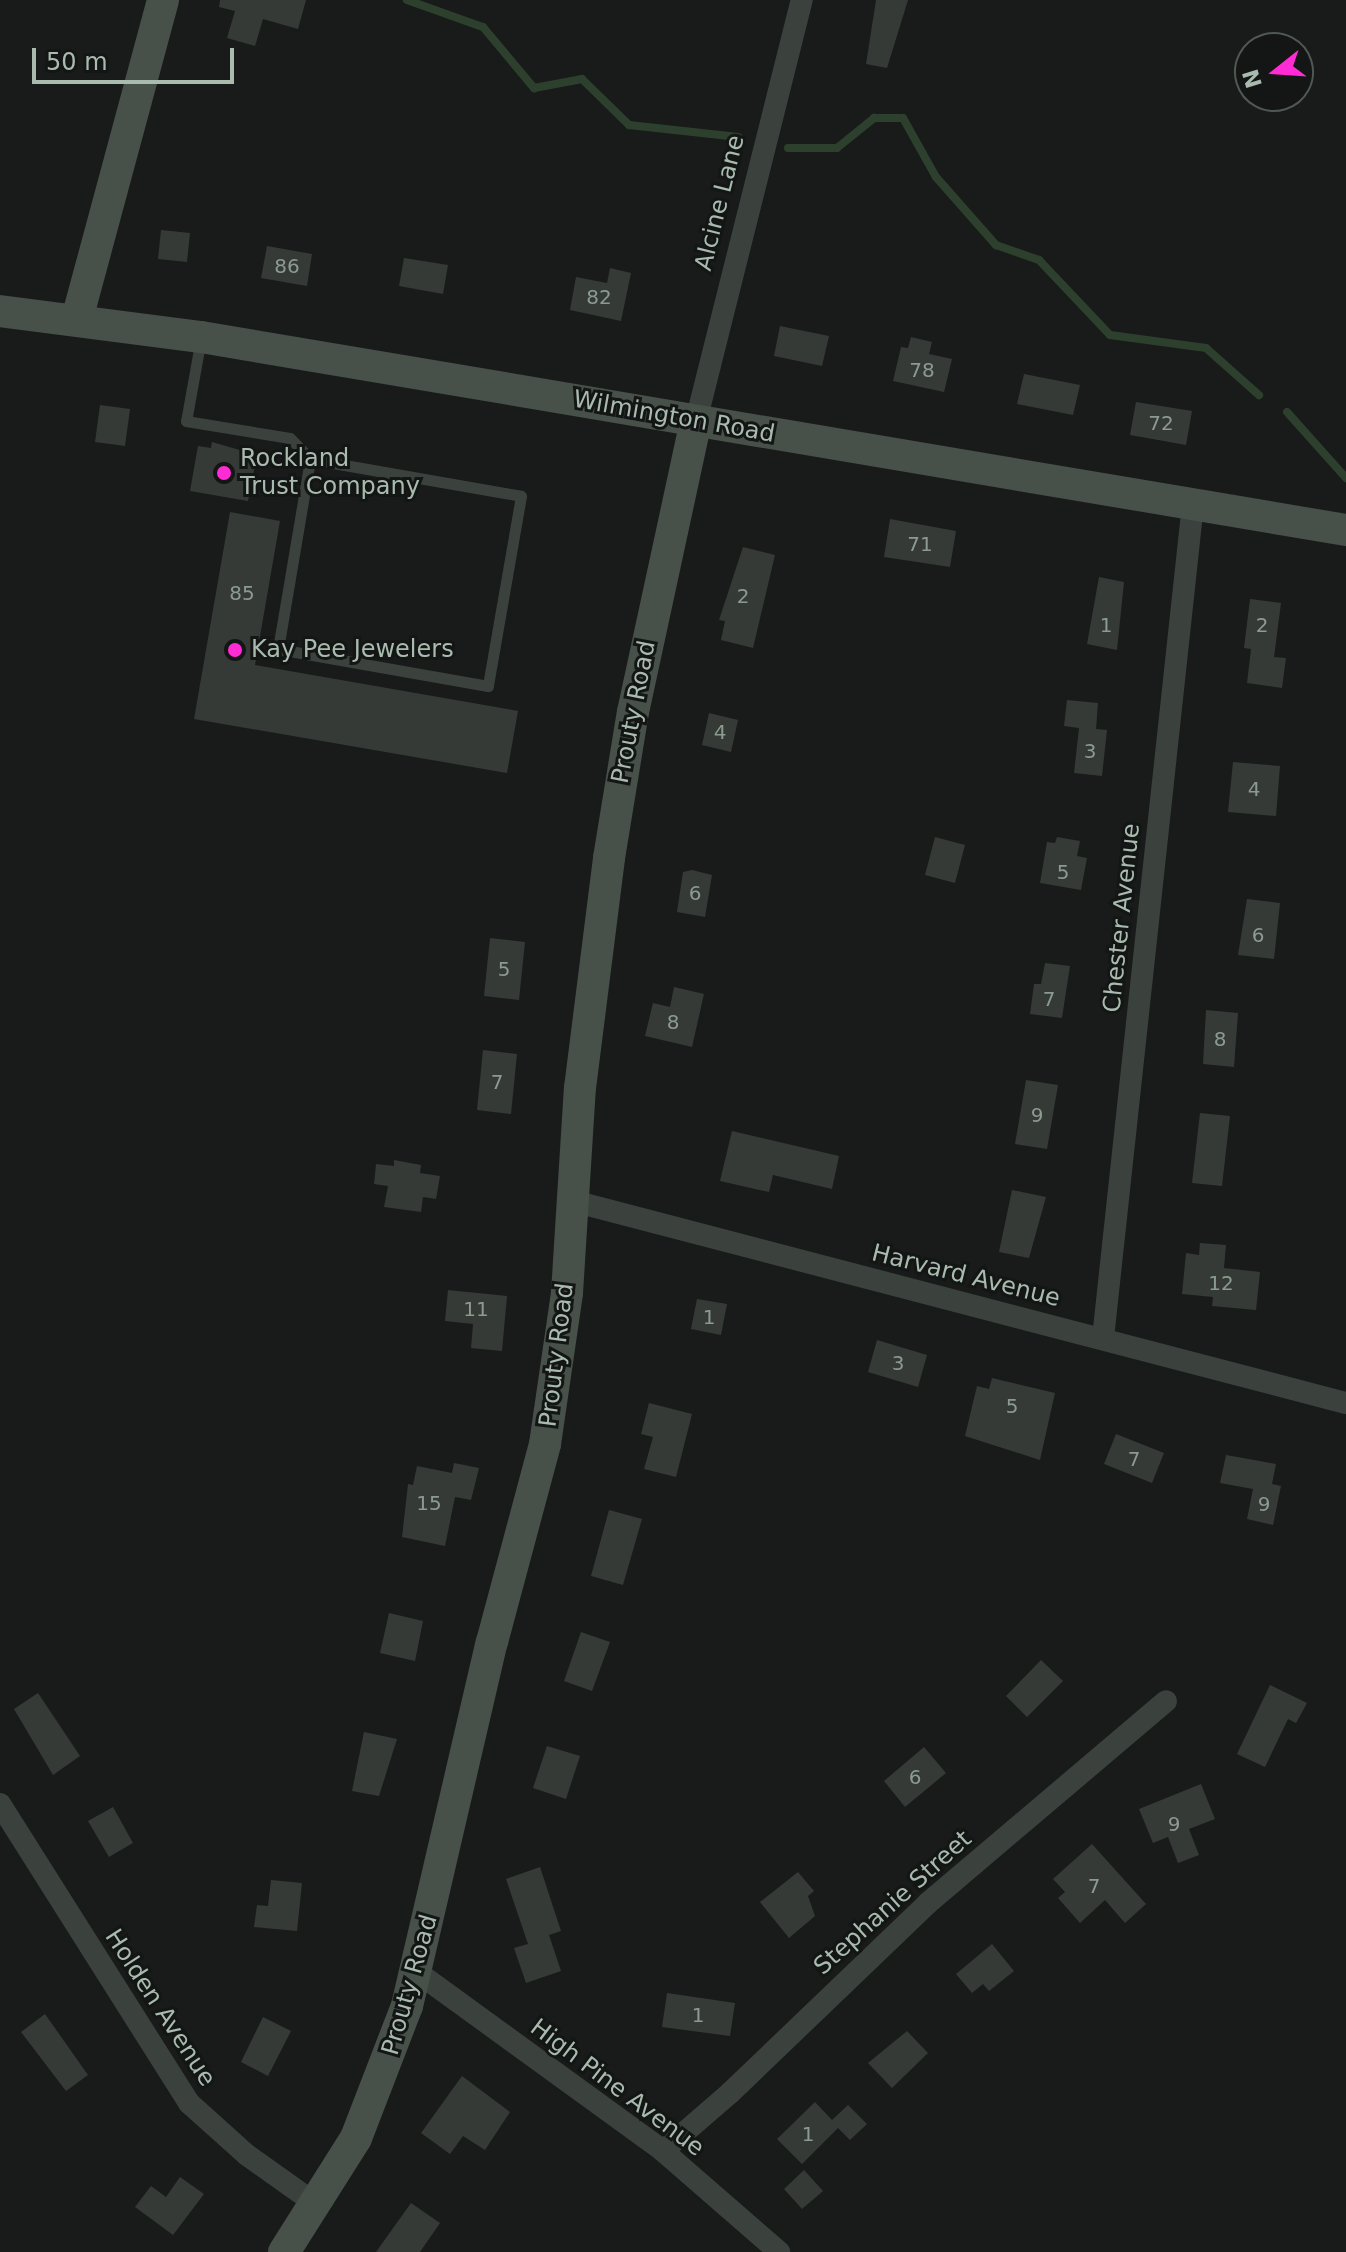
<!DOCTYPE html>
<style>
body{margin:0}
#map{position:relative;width:1346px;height:2252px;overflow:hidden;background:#181b1a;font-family:"DejaVu Sans",sans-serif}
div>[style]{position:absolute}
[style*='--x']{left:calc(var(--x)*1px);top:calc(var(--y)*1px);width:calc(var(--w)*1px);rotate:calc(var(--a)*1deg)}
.stream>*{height:8px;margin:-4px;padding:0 4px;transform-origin:4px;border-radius:4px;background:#2d402d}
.building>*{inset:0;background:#353a37}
.lane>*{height:11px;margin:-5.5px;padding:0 5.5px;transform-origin:5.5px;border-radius:5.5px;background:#3b423e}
.street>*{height:22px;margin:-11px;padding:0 11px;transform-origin:11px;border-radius:11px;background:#3b423e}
.secondary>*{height:32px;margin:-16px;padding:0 16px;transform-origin:16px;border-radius:16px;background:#475049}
.dots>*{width:22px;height:22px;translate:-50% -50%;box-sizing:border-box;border:4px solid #131615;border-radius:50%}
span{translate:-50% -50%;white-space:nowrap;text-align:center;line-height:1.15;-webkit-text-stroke:6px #131615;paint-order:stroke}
.number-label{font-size:20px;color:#8c9b90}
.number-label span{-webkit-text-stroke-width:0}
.street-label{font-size:24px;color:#a9bbae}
.poi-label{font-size:24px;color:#a9bbae}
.left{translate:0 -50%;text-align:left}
.north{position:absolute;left:1234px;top:32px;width:80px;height:80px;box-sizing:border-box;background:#131615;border:2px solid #4f5852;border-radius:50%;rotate:253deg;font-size:22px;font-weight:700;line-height:32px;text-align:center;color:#a9bbae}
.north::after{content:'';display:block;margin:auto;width:28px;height:36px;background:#ff2cd5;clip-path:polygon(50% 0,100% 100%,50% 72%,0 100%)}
.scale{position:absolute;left:32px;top:48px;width:202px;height:36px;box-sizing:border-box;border:4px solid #a9bbae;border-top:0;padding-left:10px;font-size:24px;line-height:28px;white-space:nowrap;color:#a9bbae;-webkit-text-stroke:6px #131615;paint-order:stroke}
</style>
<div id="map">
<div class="stream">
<i style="--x:407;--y:0;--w:81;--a:19.6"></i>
<i style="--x:483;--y:27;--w:80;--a:50.1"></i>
<i style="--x:534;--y:88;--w:49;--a:-10.6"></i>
<i style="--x:582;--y:79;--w:66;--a:44.4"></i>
<i style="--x:629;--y:125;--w:110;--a:6.3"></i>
<i style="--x:788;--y:148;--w:49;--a:0"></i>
<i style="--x:837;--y:148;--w:48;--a:-39"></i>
<i style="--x:874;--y:118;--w:29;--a:0"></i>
<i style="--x:903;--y:118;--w:68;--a:60.8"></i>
<i style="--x:936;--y:177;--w:91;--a:48.6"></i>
<i style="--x:996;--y:245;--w:46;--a:19.2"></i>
<i style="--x:1039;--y:260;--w:103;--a:46.6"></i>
<i style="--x:1110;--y:335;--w:97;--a:7.7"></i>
<i style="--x:1206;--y:348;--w:71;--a:41.6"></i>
<i style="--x:1287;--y:412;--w:89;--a:48.2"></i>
</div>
<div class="building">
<i style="clip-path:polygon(220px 0,306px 0,298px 29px,263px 19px,255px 46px,227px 38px,235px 11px,219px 7px)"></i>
<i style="clip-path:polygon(876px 0,908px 0,887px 68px,866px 64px)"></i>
<i style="clip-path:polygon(161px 230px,190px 233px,187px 262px,158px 259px)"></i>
<i style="clip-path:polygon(267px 246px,312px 254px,307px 286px,261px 278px)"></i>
<i style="clip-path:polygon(404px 258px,448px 265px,443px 294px,399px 286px)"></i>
<i style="clip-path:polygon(610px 268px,631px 273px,621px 321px,570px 310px,576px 277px,607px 283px)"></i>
<i style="clip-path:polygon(780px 326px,829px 336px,822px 366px,774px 356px)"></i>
<i style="clip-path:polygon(911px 337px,932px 342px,929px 354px,952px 359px,944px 392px,893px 381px,901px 347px,908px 348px)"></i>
<i style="clip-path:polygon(1024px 374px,1080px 385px,1073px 415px,1017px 404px)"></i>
<i style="clip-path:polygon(1136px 402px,1192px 411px,1186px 445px,1130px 435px)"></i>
<i style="clip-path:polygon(100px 405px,130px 409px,125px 446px,95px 442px)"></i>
<i style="clip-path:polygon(212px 442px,257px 455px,248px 501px,190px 491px,198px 446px,211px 448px)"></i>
<i style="clip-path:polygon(230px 512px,280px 521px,255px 665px,518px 711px,507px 773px,194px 719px)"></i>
<i style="clip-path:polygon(890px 519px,956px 531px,950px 567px,884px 557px)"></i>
<i style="clip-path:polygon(743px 547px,775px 555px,753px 648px,721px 640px,725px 621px,719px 620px)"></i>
<i style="clip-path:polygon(1099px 577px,1124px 582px,1117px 650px,1087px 644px)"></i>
<i style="clip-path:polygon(1250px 599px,1281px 603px,1274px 657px,1286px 658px,1282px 688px,1247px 683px,1251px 649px,1244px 648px)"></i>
<i style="clip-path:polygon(1067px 700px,1098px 703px,1096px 729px,1107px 730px,1102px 776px,1074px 773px,1079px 728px,1064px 726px)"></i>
<i style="clip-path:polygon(709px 713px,738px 720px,731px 752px,702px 745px)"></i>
<i style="clip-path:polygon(1233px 762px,1280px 766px,1276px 816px,1228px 812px)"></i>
<i style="clip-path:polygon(935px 837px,965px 845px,955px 883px,925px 875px)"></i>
<i style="clip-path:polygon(1057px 837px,1080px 841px,1077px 856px,1087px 858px,1081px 890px,1040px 883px,1047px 842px,1055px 843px)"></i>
<i style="clip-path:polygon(692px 870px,712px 875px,705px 917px,677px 912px,683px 872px)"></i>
<i style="clip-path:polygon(1247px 899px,1280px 903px,1274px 959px,1238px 955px)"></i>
<i style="clip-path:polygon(490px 938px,525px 942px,519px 1000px,484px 996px)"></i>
<i style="clip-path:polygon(1045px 963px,1070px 966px,1062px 1018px,1030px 1014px,1034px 984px,1041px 984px)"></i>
<i style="clip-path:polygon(674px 987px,704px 994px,692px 1047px,645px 1036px,653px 1003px,670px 1007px)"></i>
<i style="clip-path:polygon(1206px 1010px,1238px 1013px,1234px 1067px,1203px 1064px)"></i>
<i style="clip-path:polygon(483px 1050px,517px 1054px,511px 1114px,477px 1110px)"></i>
<i style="clip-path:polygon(1026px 1080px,1058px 1085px,1047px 1149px,1015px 1144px)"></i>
<i style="clip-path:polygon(1200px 1113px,1230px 1116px,1222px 1186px,1192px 1183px)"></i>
<i style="clip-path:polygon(732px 1131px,839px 1156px,832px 1189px,773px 1175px,769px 1192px,720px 1181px)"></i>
<i style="clip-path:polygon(394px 1160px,421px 1165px,420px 1173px,440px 1176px,436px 1199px,423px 1197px,421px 1212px,384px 1207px,388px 1186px,374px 1184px,376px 1164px,394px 1166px)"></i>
<i style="clip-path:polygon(1012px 1190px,1046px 1197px,1029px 1258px,999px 1252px)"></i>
<i style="clip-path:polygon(1200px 1243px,1226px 1245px,1224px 1268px,1260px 1272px,1256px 1310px,1212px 1306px,1213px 1297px,1182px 1294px,1186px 1253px,1199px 1255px)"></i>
<i style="clip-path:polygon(448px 1290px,507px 1296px,502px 1351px,471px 1348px,473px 1324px,445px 1321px)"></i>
<i style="clip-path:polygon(697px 1299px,727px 1304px,721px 1335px,691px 1329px)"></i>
<i style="clip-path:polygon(877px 1340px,927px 1355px,918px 1387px,868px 1372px)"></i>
<i style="clip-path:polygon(992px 1378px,1055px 1393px,1040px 1460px,965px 1436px,977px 1386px,989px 1389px)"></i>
<i style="clip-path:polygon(649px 1403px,692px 1414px,676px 1477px,644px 1469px,653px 1437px,641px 1434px)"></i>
<i style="clip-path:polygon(1116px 1434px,1164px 1453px,1152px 1483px,1104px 1464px)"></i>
<i style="clip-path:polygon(1226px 1455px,1276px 1464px,1272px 1484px,1281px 1486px,1273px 1525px,1247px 1519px,1253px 1489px,1220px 1483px)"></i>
<i style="clip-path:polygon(454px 1463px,479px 1468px,471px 1500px,455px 1497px,445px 1546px,402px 1537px,408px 1484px,413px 1485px,417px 1466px,452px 1473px)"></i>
<i style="clip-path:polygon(609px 1510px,642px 1519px,623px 1585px,591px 1576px)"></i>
<i style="clip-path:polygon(389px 1613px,423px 1621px,415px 1661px,380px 1653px)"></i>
<i style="clip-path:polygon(581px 1632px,610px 1642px,592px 1691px,564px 1681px)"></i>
<i style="clip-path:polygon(1041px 1660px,1063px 1681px,1027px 1717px,1006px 1696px)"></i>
<i style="clip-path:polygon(1270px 1685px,1307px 1703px,1296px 1723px,1288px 1719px,1265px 1767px,1237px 1754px)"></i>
<i style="clip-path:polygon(38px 1693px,80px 1756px,53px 1775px,14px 1709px)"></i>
<i style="clip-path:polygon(364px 1732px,397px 1739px,379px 1796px,352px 1791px)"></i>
<i style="clip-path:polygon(547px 1746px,580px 1756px,566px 1799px,533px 1788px)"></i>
<i style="clip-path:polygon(924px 1747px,946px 1773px,905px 1807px,884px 1781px)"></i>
<i style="clip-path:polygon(1201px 1784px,1215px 1819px,1189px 1829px,1199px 1855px,1178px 1863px,1168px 1837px,1153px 1843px,1139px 1809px)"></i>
<i style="clip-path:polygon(113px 1807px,133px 1843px,109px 1857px,88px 1821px)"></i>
<i style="clip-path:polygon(1092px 1844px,1146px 1904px,1125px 1923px,1105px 1900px,1080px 1923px,1058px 1898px,1065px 1892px,1053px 1879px)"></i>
<i style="clip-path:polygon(540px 1867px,561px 1931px,549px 1935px,561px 1971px,526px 1983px,514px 1948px,528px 1944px,506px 1879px)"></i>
<i style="clip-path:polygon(798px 1872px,814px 1891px,808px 1896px,815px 1916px,789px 1938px,760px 1902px)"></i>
<i style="clip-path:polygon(271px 1880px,302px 1883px,297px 1931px,254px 1927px,257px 1905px,268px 1906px)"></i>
<i style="clip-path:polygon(992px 1944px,1014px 1971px,989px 1991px,983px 1984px,972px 1993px,956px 1974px)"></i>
<i style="clip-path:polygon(667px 1993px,735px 2003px,730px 2036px,662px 2027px)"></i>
<i style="clip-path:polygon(45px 2014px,88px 2075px,66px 2091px,21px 2032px)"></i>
<i style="clip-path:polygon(263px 2017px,291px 2031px,268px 2076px,241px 2062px)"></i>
<i style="clip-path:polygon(907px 2031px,928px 2053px,892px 2088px,868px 2063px)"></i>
<i style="clip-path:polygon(462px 2076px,510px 2112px,485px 2150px,463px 2136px,450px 2154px,421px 2133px)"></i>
<i style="clip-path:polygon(815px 2102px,832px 2120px,848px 2105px,867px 2124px,850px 2140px,838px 2128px,802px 2164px,777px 2139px)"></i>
<i style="clip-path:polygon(804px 2170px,823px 2191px,802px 2209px,784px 2189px)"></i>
<i style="clip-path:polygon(180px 2177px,204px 2194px,173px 2235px,135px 2207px,151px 2186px,166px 2197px)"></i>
<i style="clip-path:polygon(411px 2203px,440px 2223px,420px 2252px,376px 2252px)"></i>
</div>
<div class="lane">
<i style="--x:201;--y:338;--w:84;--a:100.2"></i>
<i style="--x:186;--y:421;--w:105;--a:9.3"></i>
<i style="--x:290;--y:438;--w:29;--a:46"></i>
<i style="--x:310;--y:459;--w:214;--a:9.9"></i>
<i style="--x:521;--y:496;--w:193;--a:99.9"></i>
<i style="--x:488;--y:686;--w:213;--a:-170"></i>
<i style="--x:278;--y:649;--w:193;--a:-80.4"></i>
</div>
<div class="street">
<i style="--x:696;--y:421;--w:434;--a:-75.9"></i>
<i style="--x:573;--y:1201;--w:799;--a:14.65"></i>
<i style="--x:1103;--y:1338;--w:839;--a:-83.84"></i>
<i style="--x:0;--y:1804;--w:354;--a:57.7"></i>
<i style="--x:189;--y:2103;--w:78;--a:41.9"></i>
<i style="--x:247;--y:2155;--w:85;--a:35.4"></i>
<i style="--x:417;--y:1972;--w:304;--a:36"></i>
<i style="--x:663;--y:2151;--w:154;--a:41"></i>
<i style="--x:663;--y:2151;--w:89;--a:-40.9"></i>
<i style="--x:730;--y:2093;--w:274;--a:-43.8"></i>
<i style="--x:928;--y:1903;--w:312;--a:-40.3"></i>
</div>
<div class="secondary">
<i style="--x:0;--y:311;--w:203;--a:7.4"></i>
<i style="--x:201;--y:337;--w:1161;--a:9.57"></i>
<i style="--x:77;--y:319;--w:330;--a:-74.9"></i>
<i style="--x:284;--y:2252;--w:135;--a:-57.7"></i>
<i style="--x:356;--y:2138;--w:142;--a:-68.9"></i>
<i style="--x:407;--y:2006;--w:374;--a:-76.9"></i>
<i style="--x:492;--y:1642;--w:205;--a:-75"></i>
<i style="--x:545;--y:1444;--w:153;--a:-81.7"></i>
<i style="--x:567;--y:1293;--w:205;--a:-86.4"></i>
<i style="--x:580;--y:1088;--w:232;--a:-82.8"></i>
<i style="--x:609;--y:858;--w:148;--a:-80.7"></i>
<i style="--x:633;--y:712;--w:298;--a:-77.8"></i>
</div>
<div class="dots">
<i style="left:224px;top:473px;background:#ff2cd5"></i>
<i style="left:235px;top:650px;background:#ff2cd5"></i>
</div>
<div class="number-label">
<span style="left:287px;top:266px">86</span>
<span style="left:599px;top:297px">82</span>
<span style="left:922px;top:370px">78</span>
<span style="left:1161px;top:423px">72</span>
<span style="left:920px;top:544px">71</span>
<span style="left:242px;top:593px">85</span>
<span style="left:743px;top:596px">2</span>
<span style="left:1106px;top:625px">1</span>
<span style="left:1262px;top:625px">2</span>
<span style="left:720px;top:732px">4</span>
<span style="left:1090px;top:751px">3</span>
<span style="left:1254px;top:789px">4</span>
<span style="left:1063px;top:872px">5</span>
<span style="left:695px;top:893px">6</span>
<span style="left:1258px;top:935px">6</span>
<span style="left:504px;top:969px">5</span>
<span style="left:1049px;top:999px">7</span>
<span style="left:673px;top:1022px">8</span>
<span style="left:1220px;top:1039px">8</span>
<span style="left:497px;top:1082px">7</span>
<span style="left:1037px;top:1115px">9</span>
<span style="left:1221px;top:1283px">12</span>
<span style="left:476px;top:1309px">11</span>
<span style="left:709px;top:1317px">1</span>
<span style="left:898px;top:1363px">3</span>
<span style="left:1012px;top:1406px">5</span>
<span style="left:1134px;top:1459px">7</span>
<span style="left:429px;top:1503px">15</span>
<span style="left:1264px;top:1504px">9</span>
<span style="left:915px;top:1777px">6</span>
<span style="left:1174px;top:1824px">9</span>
<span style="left:1094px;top:1886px">7</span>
<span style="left:698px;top:2015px">1</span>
<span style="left:808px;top:2134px">1</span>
</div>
<div class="street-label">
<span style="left:720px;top:203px;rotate:-76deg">Alcine Lane</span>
<span style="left:674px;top:417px;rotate:10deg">Wilmington Road</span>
<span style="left:634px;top:712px;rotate:-79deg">Prouty Road</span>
<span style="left:1122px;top:918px;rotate:-84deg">Chester Avenue</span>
<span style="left:966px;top:1276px;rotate:14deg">Harvard Avenue</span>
<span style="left:557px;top:1355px;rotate:-83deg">Prouty Road</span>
<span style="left:893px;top:1903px;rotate:-42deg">Stephanie Street</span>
<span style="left:410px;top:1985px;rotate:-74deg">Prouty Road</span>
<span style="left:160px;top:2008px;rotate:57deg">Holden Avenue</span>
<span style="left:617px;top:2088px;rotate:37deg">High Pine Avenue</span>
</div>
<div class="poi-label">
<span class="left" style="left:240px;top:473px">Rockland<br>Trust Company</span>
<span class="left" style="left:251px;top:650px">Kay Pee Jewelers</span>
</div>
<div class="north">N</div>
<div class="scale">50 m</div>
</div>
